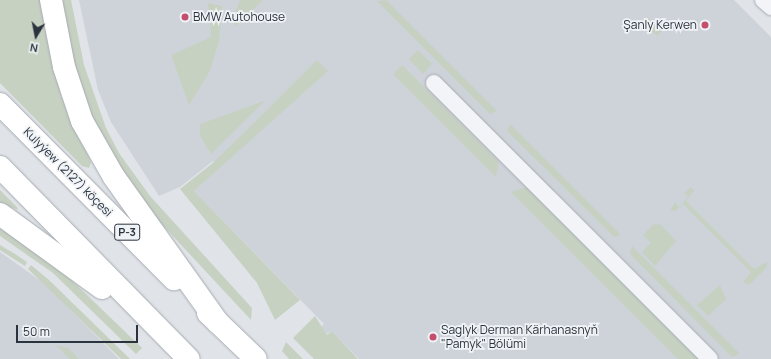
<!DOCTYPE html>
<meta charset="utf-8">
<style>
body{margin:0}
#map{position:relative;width:771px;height:359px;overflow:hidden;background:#e0e4e8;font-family:Manrope,sans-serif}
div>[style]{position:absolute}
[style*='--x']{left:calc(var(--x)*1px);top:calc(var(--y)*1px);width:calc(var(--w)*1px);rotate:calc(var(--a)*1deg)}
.built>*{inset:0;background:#ced3da}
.green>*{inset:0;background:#c7d1c2}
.roads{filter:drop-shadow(0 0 1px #a6abb2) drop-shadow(0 0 1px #a6abb2)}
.street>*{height:16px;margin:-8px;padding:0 8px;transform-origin:8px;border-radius:8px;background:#f3f4f7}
.highway>*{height:22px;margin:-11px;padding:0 11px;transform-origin:11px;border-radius:11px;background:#fff}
.dots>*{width:11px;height:11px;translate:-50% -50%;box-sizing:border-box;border:2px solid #f0f3f6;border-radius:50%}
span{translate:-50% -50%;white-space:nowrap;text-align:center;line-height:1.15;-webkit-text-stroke:3.5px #f0f3f6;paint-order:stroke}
.shield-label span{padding:1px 3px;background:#f0f3f6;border:1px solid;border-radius:3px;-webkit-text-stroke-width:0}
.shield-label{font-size:11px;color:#2a333e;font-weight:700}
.poi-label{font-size:12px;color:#2a333e}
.left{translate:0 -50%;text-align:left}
.right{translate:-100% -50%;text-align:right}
.street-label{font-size:12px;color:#2a333e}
.north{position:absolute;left:16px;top:16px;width:40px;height:40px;-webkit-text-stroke:3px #f0f3f6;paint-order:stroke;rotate:190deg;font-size:11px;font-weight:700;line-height:16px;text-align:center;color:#2a333e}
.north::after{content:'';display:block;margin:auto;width:14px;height:18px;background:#2a333e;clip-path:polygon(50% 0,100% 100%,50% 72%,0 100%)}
.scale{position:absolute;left:16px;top:325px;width:122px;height:18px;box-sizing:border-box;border:2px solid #2a333e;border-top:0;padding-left:5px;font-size:12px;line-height:14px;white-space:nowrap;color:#2a333e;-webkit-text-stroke:3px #f0f3f6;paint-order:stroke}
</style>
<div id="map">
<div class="built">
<i style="clip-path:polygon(79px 0,734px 0,771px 37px,771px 359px,359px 359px,332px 331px,327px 334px,321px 327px,324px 324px,194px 191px,218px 169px,213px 161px,180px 187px,159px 196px,111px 122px,98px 90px)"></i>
<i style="clip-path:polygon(0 252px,45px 284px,119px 359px,0 359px)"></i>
</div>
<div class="green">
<i style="clip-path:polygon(0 0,42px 0,61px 96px,91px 162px,89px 168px,82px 166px,0 83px)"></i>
<i style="clip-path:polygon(61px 0,71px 0,84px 65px,106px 128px,119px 153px,150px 196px,252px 308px,251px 320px,142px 203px,96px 132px,73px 67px)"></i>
<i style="clip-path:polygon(240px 0,263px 0,235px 27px,235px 12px)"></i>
<i style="clip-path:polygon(386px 0,497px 111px,490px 114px,377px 1px)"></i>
<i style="clip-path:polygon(208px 3px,222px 6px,219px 41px,210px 71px,189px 105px,171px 55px,211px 37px)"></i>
<i style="clip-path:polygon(648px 17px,662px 31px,657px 36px,643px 23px)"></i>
<i style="clip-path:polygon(418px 50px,432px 64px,423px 74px,409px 59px)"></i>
<i style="clip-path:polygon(317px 60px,328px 71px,194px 191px,300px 300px,275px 320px,257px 283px,180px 189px,214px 162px)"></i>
<i style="clip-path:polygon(402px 65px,499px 162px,496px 177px,393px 74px)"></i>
<i style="clip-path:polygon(264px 101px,264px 102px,211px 154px,200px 136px,200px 124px)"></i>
<i style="clip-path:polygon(510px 124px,621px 235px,614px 237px,507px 131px)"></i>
<i style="clip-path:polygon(526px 187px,699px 359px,678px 359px,511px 192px)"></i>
<i style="clip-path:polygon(691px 187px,694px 191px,686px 201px,754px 269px,767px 262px,767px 267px,749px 285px,743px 282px,751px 272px,683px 204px,675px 211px,670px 211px,675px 202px,679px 207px,688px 197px,684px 193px)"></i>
<i style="clip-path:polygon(0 190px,17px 207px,18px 210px,0 203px)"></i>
<i style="clip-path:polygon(654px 224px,661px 225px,676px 241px,655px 266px,642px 252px,651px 243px,643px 235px)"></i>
<i style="clip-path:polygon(0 226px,58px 267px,142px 348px,136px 354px,53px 273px,0 236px)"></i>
<i style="clip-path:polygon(0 245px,15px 254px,27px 262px,25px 266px,0 250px)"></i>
<i style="clip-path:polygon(632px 246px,739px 353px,736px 356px,732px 357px,630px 254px)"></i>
<i style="clip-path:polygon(31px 265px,49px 280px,130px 359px,121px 359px,28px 269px)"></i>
<i style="clip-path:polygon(720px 285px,726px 299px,708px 316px,697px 305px)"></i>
<i style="clip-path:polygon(315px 316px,327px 335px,332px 331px,358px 359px,314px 359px,293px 338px)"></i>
<i style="clip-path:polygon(286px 342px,303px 359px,289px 359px,282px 351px)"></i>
<i style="clip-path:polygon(56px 345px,68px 348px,79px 359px,70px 359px)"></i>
</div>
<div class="roads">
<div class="street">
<i style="--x:763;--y:0;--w:11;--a:41"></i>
<i style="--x:434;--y:83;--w:390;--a:45"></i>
</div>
<div class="highway">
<i style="--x:51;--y:0;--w:68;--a:79"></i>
<i style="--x:64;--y:67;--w:57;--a:71.6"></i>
<i style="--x:82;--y:121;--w:64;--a:60.3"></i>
<i style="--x:114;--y:177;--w:179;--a:54.5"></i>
<i style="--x:0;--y:104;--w:247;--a:45.2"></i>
<i style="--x:0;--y:167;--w:269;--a:45.5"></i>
<i style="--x:0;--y:214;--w:126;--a:36"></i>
<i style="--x:208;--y:313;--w:66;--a:43.8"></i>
</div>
</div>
<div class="dots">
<i style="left:185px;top:17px;background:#c44e6c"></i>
<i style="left:705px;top:25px;background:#c44e6c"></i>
<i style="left:433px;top:337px;background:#c44e6c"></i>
</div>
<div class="shield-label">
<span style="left:127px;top:232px">P-3</span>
</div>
<div class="poi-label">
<span class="left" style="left:193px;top:17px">BMW Autohouse</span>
<span class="right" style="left:697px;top:25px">Şanly Kerwen</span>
<span class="left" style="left:441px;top:337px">Saglyk Derman Kärhanasnyň<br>"Pamyk" Bölümi</span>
</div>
<div class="street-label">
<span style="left:68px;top:172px;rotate:45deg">Kulyýew (2127) köçesi</span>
</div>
<div class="north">N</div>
<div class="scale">50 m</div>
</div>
